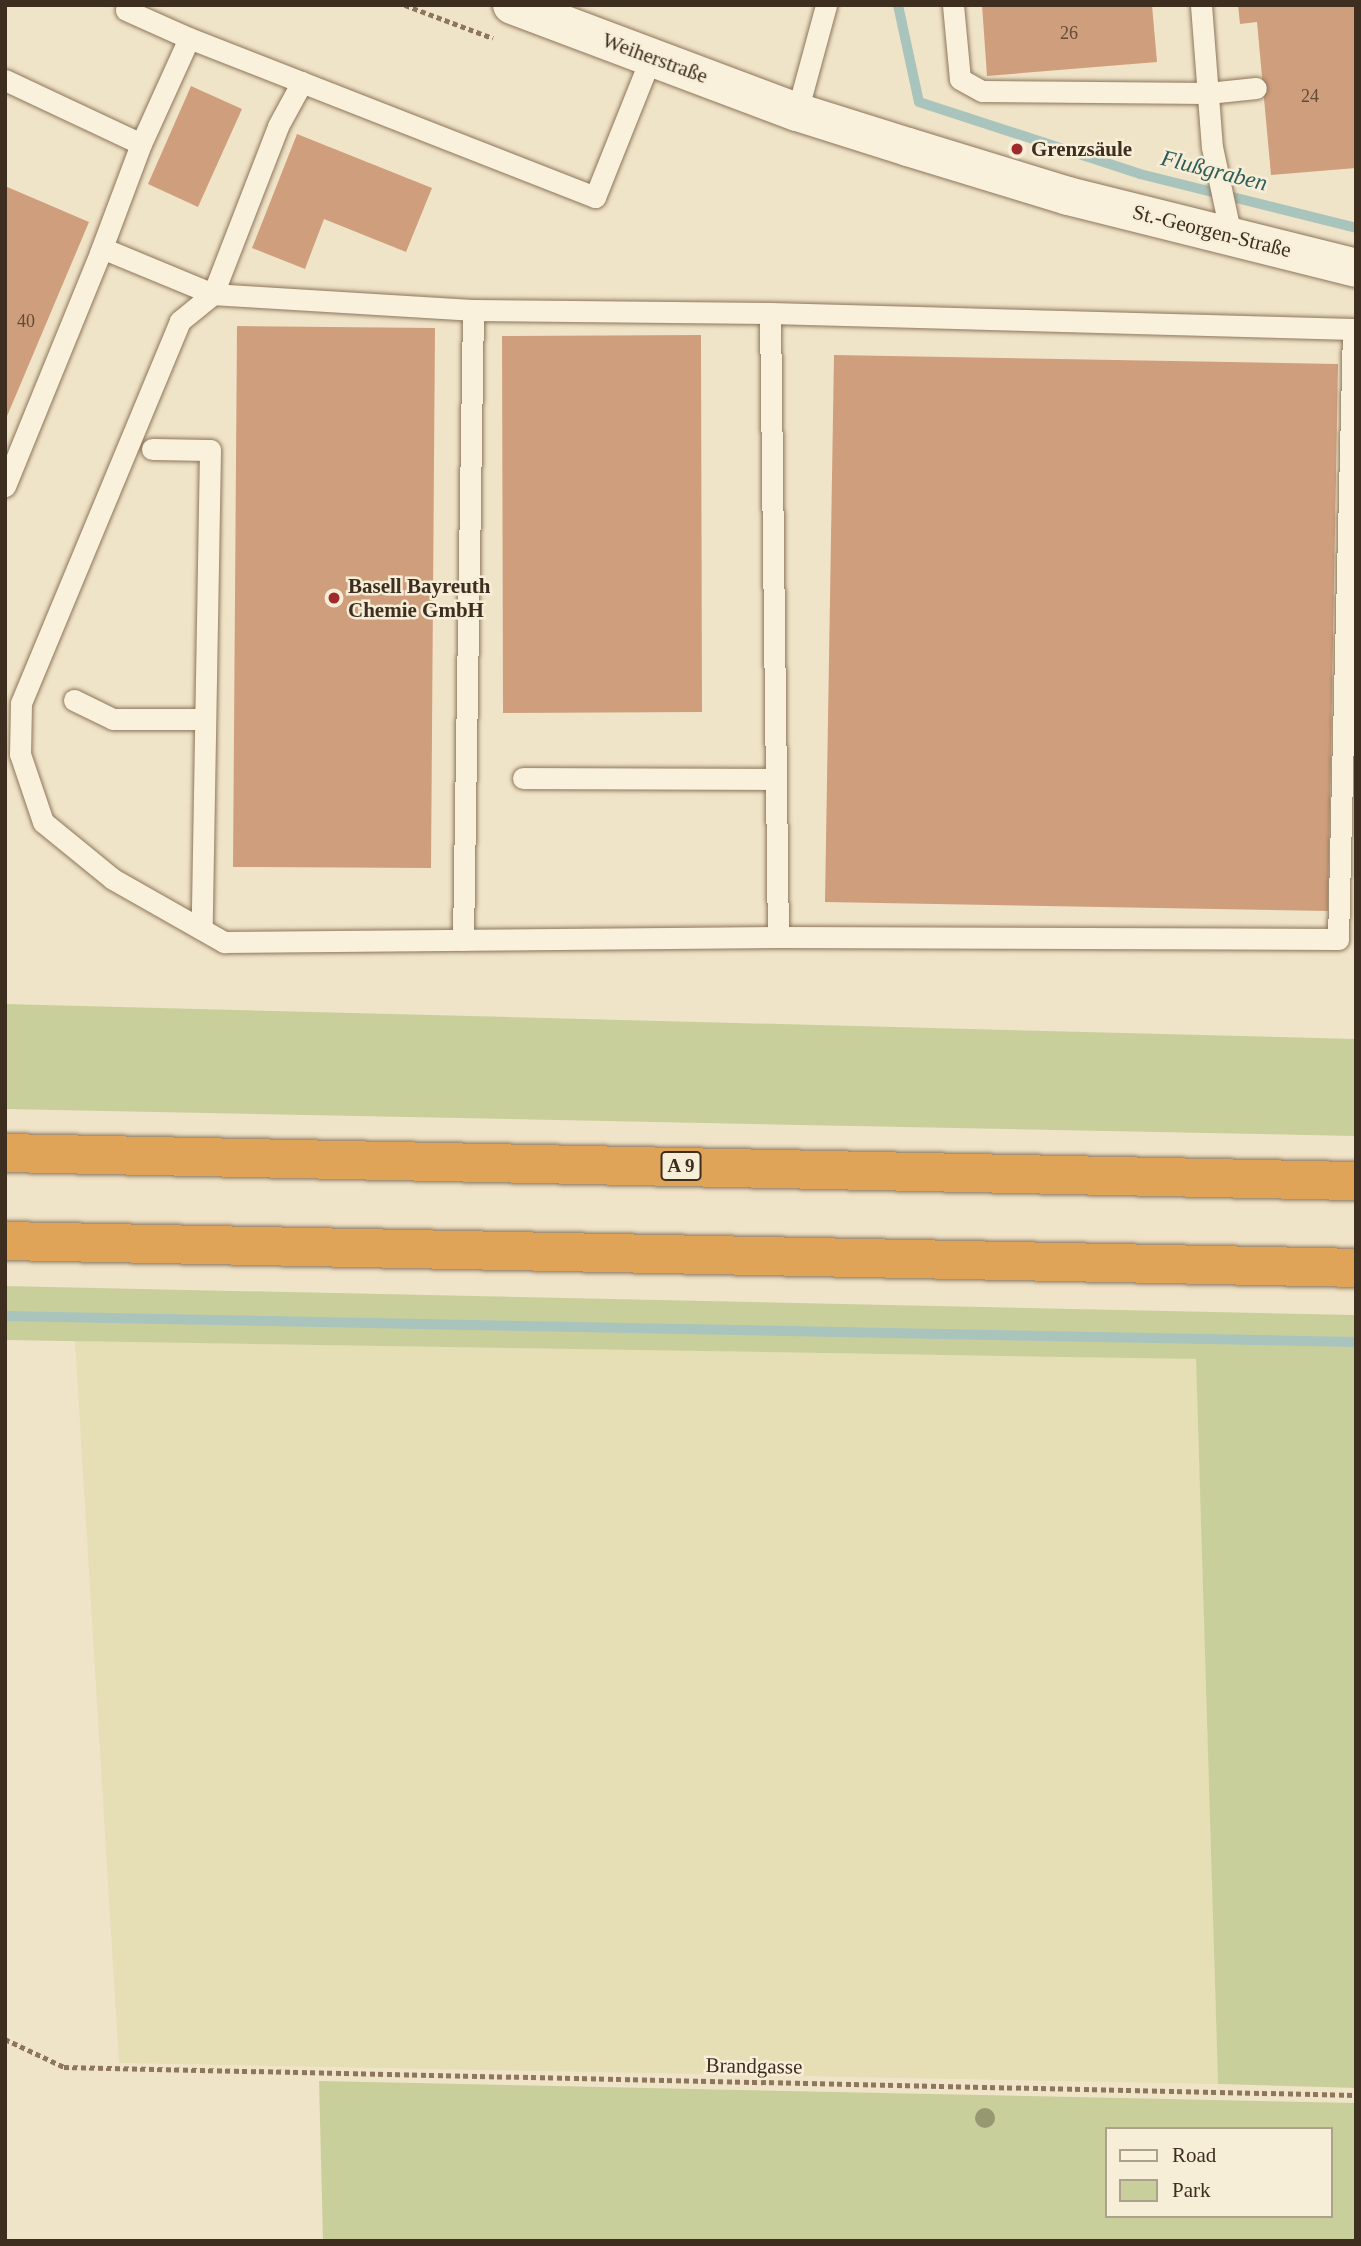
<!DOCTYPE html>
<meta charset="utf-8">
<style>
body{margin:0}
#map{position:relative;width:1361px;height:2246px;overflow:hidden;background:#f0e4c8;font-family:"Times New Roman",serif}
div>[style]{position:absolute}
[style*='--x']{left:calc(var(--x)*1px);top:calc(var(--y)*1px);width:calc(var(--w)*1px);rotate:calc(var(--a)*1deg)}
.farmland>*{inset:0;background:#e6deb5}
.green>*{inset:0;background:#c9cf9b}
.stream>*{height:10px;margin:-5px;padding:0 5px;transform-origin:5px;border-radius:5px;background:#a9c4bc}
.building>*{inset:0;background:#cf9f7d}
.path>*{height:4.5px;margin-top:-2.25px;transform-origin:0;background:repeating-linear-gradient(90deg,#8d765c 0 5px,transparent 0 8.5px)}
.roads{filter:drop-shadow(0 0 2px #8d765c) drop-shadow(0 0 2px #8d765c)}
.service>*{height:21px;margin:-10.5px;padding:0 10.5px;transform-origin:10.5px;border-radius:10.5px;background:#faf1dc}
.tertiary>*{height:38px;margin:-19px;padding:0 19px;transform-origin:19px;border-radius:19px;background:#faf1dc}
.motorway>*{height:38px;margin:-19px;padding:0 19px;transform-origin:19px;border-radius:19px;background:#e0a458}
.trees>*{width:20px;height:20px;margin:-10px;border-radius:50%;background:#96986f}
.dots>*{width:19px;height:19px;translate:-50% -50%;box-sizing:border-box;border:4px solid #f7eed8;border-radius:50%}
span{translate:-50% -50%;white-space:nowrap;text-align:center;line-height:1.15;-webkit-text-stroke:5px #f7eed8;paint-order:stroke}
.number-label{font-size:18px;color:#624a37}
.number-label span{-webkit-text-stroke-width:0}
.shield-label span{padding:2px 5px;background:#f7eed8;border:2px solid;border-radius:5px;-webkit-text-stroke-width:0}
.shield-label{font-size:19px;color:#3d2e20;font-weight:700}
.street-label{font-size:21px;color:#3d2e20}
.poi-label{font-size:21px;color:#3d2e20;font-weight:700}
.left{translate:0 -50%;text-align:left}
.water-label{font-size:23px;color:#2f5d5a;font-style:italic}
.frame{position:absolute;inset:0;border:7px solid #3d2e20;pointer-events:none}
.legend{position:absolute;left:1105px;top:2127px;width:228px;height:91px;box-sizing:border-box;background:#f7eed8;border:2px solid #ada18e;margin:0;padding:9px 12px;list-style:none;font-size:21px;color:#3d2e20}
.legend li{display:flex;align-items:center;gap:14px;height:35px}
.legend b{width:35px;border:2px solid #ada18e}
</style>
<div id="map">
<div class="farmland">
<i style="clip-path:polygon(75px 1341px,1196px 1359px,1218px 2084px,119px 2063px)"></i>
</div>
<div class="green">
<i style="clip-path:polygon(5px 1004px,1356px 1039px,1356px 1136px,5px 1109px)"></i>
<i style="clip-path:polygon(5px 1286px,1356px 1315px,1356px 2088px,1218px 2084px,1196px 1359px,5px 1340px)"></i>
<i style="clip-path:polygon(evenodd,319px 2081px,1356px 2103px,1356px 2241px,323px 2241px,319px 2081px,1107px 2129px,1331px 2129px,1331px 2216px,1107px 2216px,1107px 2129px)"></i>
</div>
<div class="stream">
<i style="--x:898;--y:5;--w:99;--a:77.8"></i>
<i style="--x:919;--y:102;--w:232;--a:18"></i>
<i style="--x:1140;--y:174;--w:223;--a:14"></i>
<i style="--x:5;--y:1316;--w:1351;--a:1.1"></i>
</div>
<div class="building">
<i style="clip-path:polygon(982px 5px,1152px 5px,1157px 62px,987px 76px)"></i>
<i style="clip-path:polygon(1238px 5px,1356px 5px,1356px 168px,1271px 175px,1257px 22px,1240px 24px)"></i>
<i style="clip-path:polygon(191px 86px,242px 109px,198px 207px,148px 184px)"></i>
<i style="clip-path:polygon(297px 134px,432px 188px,406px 252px,324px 219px,305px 269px,252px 248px)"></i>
<i style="clip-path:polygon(5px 186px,89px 222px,5px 421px)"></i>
<i style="clip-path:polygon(237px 326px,435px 328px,431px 868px,233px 867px)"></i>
<i style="clip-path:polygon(701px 335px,702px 712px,503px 713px,502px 336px)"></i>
<i style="clip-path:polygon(834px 355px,1338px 364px,1328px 911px,825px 902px)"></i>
</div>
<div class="path">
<i style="--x:405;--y:5;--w:94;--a:20.6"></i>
<i style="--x:5;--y:2039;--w:65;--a:25.4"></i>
<i style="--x:64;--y:2067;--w:1292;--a:1.24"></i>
</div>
<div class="roads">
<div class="service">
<i style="--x:128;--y:5;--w:5;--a:112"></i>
<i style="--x:126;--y:10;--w:69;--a:24"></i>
<i style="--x:189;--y:38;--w:436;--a:21.4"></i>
<i style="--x:595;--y:197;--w:151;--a:-68.2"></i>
<i style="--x:953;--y:5;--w:74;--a:84.6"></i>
<i style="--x:960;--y:79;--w:25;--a:29"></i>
<i style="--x:982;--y:91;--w:226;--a:0.5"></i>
<i style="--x:1208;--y:93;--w:48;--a:-5.9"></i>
<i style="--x:1201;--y:5;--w:142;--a:85.6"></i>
<i style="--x:1212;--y:147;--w:91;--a:77.9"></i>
<i style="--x:5;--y:80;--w:150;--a:25.2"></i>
<i style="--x:797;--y:112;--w:111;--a:-74.8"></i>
<i style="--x:102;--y:248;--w:120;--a:22.5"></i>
<i style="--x:213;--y:294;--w:43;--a:140.7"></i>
<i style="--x:180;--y:321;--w:414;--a:112.6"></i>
<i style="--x:21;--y:703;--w:51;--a:91.1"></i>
<i style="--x:20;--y:754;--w:72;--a:71.3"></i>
<i style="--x:43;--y:822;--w:90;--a:39.2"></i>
<i style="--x:113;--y:879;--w:128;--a:29.6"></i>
<i style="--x:224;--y:942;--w:554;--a:-0.52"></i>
<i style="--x:778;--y:937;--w:560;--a:0.2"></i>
<i style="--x:1338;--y:939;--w:610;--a:-88.59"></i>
<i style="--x:1353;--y:329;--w:583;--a:-178.43"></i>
<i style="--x:770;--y:313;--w:297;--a:-179.4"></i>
<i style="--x:473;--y:310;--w:260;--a:-176.5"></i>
<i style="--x:213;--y:294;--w:180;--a:-68.8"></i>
<i style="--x:278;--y:126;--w:50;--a:-61.4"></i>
<i style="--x:770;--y:313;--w:624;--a:89.27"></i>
<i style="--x:152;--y:449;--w:58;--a:1"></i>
<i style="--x:210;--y:450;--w:479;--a:91"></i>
<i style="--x:5;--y:486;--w:252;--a:-67.8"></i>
<i style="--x:100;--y:253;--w:116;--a:-69.4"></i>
<i style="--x:141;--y:144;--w:116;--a:-65.6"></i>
<i style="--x:74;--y:700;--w:43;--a:26"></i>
<i style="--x:113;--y:719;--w:92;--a:0"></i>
<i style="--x:523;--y:778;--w:253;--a:0.2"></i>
<i style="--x:463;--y:940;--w:630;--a:-89.09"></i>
</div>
<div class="tertiary">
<i style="--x:512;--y:5;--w:304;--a:20.6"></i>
<i style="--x:797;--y:112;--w:116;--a:17.5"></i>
<i style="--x:908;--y:147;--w:167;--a:17"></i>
<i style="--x:1068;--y:196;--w:297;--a:14"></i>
</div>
<div class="motorway">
<i style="--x:5;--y:1153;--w:1351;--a:1.19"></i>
<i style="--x:5;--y:1241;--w:1351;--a:1.14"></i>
</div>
</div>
<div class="trees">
<i style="left:985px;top:2118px"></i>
</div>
<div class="dots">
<i style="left:1017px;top:149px;background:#9e2a2b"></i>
<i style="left:334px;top:598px;background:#9e2a2b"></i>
</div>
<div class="number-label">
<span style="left:1069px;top:33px">26</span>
<span style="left:1310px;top:96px">24</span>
<span style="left:26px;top:321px">40</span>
</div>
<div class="shield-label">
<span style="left:681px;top:1166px">A 9</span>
</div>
<div class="street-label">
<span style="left:655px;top:58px;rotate:20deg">Weiherstraße</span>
<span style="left:1212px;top:231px;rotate:14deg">St.-Georgen-Straße</span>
<span style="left:754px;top:2066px;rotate:1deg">Brandgasse</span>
</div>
<div class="poi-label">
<span class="left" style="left:1031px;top:149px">Grenzsäule</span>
<span class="left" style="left:348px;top:598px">Basell Bayreuth<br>Chemie GmbH</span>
</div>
<div class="water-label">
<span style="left:1214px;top:171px;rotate:14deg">Flußgraben</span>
</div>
<div class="frame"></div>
<ul class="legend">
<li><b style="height:9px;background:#faf1dc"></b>Road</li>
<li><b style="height:19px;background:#c9cf9b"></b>Park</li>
</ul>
</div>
